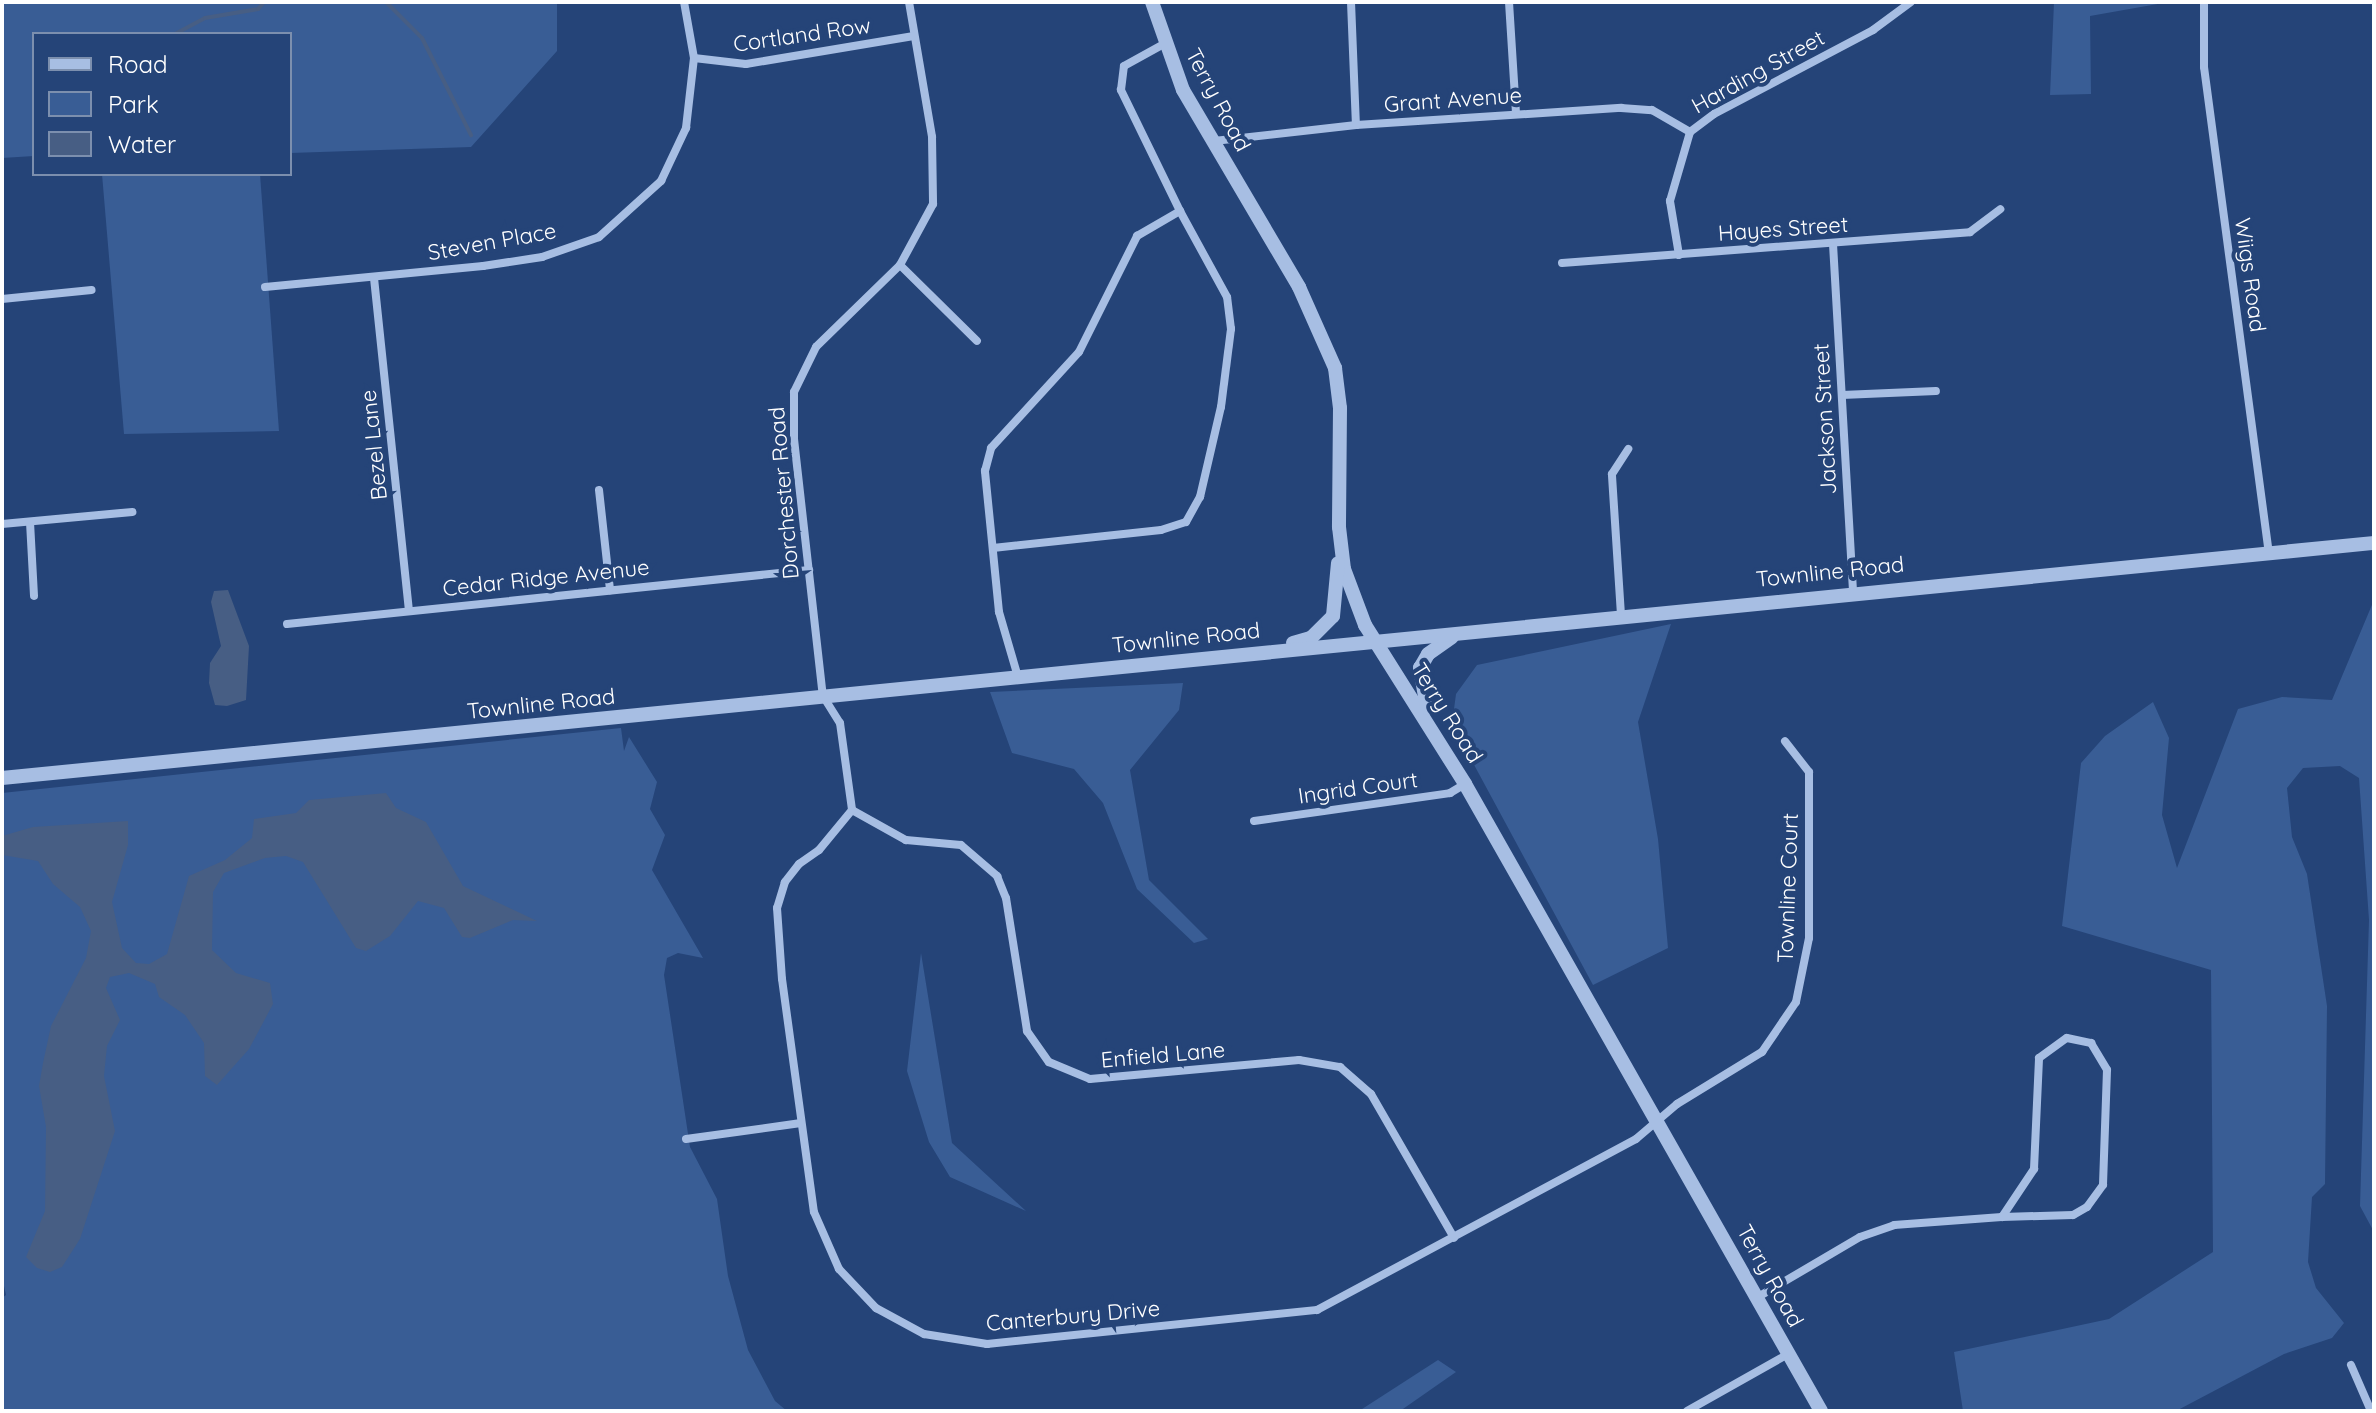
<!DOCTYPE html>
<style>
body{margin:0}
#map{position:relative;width:2376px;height:1413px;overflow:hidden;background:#254478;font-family:Quicksand,sans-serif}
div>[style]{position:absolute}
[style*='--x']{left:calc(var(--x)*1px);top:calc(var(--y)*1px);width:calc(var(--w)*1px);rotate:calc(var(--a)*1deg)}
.green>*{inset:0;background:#395d95}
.water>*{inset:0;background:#475e84}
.stream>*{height:4px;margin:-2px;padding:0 2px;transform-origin:2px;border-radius:2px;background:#475e84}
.minor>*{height:8px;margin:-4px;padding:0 4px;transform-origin:4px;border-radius:4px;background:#a7bee3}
.tertiary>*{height:14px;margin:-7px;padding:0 7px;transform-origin:7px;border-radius:7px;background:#a7bee3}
span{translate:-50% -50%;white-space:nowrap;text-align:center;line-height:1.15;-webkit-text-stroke:8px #254478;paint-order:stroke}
.street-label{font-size:22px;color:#fff}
.frame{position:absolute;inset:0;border:4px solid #fff;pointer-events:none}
.legend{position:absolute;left:32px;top:32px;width:260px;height:144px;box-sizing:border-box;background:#254478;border:2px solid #7c8fae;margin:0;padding:10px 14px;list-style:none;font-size:24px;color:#fff}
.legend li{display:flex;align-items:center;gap:16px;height:40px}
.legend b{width:40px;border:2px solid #7c8fae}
</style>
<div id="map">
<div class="green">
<i style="clip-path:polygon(2px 2px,557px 2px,557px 51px,471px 147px,290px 153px,290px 34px,34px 34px,34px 156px,2px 158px)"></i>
<i style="clip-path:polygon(2054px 2px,2169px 2px,2090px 16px,2091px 94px,2050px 95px)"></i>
<i style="clip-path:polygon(102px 174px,260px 174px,279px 431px,124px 434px)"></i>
<i style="clip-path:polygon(2374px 600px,2374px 1232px,2360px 1206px,2369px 920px,2359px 778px,2340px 766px,2303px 768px,2287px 788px,2292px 837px,2307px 874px,2327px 1006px,2325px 1184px,2312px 1197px,2308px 1262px,2316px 1288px,2344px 1323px,2332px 1338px,2284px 1354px,2176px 1411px,1963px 1411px,1954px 1352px,2109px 1319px,2213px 1252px,2211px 970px,2062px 926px,2081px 763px,2105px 736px,2153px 702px,2169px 738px,2162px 815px,2177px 868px,2238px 709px,2282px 697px,2332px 700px)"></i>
<i style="clip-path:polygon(1671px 624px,1638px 722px,1658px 839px,1668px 948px,1593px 985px,1452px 724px,1456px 694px,1477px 665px)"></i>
<i style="clip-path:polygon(1183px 683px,1179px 710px,1130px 770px,1149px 880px,1208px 939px,1194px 943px,1137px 889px,1103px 803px,1074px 769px,1012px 753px,990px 692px)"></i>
<i style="clip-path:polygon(621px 728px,624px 751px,629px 737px,657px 782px,650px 809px,665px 835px,652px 870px,703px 958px,678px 953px,667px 958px,664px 975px,690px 1147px,717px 1199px,728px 1276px,748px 1350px,775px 1401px,787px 1411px,2px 1411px,2px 1298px,6px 1295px,2px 1277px,2px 793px)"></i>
<i style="clip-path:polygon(921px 953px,952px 1143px,1026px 1211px,950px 1177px,929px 1142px,907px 1071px)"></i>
<i style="clip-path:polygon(1438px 1360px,1456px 1372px,1400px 1411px,1359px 1411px)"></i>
</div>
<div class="water">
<i style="clip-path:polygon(228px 590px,249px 646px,246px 700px,227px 706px,215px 705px,209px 683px,210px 663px,221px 646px,211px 602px,214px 591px)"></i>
<i style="clip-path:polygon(386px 793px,396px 808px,426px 822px,463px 886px,537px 921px,513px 920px,470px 938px,462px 937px,444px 908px,418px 901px,390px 936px,366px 951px,356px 948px,303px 862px,286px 856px,265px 858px,224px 873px,213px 892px,212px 950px,236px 973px,270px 983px,273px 1004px,249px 1049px,217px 1085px,205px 1076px,204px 1043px,185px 1015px,159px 997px,155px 984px,129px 973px,110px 977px,106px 988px,120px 1020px,107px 1046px,104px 1076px,115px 1131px,80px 1239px,62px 1267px,50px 1272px,37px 1268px,26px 1257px,45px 1211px,46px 1127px,39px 1086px,43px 1063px,51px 1026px,86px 958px,91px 931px,80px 907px,53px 884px,38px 861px,2px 855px,2px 836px,33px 827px,128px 821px,128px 845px,112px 902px,122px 948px,136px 963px,149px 964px,167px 954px,189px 876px,225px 860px,252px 838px,254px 819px,296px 813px,309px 800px)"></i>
</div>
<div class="stream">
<i style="--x:386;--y:2;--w:51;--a:45"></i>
<i style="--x:422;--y:38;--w:109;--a:63.2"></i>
<i style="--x:175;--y:34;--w:34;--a:-28"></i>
<i style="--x:205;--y:18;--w:54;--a:-9.6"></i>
<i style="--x:258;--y:9;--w:9;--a:-49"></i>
</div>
<div class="minor">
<i style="--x:909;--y:2;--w:137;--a:80.3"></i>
<i style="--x:932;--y:137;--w:67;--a:89.1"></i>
<i style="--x:933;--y:204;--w:69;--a:118.4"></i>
<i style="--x:900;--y:265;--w:117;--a:135.7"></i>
<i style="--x:816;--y:347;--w:50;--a:116.1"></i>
<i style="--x:794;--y:392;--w:47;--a:90"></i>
<i style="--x:794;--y:439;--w:259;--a:83.6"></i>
<i style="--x:823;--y:696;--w:32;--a:58"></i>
<i style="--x:840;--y:723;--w:88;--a:82.1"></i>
<i style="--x:852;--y:810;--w:52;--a:129.5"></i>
<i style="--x:819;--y:850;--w:24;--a:145"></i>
<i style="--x:799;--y:864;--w:23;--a:128"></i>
<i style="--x:785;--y:882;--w:27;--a:107"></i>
<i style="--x:777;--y:908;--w:71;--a:86"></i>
<i style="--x:782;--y:979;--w:235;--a:82.2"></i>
<i style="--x:814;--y:1212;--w:62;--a:66.3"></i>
<i style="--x:839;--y:1269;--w:54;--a:46.5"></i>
<i style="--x:876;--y:1308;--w:55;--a:28.4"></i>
<i style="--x:924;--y:1334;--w:64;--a:9"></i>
<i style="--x:987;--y:1344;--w:332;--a:-5.9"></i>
<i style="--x:1317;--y:1310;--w:362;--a:-28.2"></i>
<i style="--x:1636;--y:1139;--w:54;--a:-40.5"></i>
<i style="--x:1677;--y:1104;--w:100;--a:-31.5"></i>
<i style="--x:1762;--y:1052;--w:60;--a:-55.8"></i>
<i style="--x:1796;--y:1002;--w:65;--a:-78.5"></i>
<i style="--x:1809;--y:938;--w:166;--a:-90"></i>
<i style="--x:1809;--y:772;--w:39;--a:-128"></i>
<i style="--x:1351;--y:2;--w:123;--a:87.7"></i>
<i style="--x:1509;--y:2;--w:112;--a:86.4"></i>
<i style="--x:2204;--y:2;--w:65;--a:90"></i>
<i style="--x:2204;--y:67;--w:489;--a:82.4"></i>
<i style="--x:694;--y:58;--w:52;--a:6.6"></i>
<i style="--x:746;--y:64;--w:170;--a:-9.5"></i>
<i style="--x:1214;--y:141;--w:143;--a:-6.4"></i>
<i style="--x:1356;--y:125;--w:266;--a:-3.7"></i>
<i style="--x:1621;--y:108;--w:31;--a:4"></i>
<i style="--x:1652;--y:110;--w:44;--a:30.1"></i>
<i style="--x:1833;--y:244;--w:349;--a:86.7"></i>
<i style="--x:1679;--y:255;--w:55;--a:-99.5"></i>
<i style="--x:1670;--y:201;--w:72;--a:-73.8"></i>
<i style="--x:1690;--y:132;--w:30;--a:-37"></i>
<i style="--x:1714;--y:114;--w:180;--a:-27.8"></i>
<i style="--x:1873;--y:30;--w:47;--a:-36.4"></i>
<i style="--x:1562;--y:263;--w:409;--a:-4.3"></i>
<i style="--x:1970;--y:232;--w:38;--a:-37"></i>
<i style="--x:900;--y:265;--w:108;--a:44.6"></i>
<i style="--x:374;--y:278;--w:333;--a:84"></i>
<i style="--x:265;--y:287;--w:219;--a:-5.5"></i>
<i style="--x:483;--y:266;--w:60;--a:-8.7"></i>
<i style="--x:542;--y:257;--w:60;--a:-19.3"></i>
<i style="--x:599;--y:237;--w:84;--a:-42.1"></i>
<i style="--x:661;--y:181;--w:59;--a:-64.7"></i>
<i style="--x:686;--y:128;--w:70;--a:-83.5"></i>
<i style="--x:694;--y:58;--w:57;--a:-100.1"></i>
<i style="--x:2;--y:299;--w:90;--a:-5.7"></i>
<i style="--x:1842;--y:395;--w:94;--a:-2.4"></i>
<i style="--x:599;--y:490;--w:101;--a:83.7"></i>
<i style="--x:30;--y:522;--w:74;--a:86.9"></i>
<i style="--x:2;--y:524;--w:131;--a:-5.3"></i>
<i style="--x:993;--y:548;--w:169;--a:-6.1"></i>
<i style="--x:1161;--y:530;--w:26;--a:-18"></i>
<i style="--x:1186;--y:522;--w:29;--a:-61"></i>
<i style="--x:1200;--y:497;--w:92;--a:-76.9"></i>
<i style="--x:1221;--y:407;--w:79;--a:-82.7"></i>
<i style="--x:1231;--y:329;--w:32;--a:-97"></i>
<i style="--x:1227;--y:297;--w:98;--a:-118.7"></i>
<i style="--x:1621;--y:615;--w:141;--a:-93.7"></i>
<i style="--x:1612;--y:474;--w:30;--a:-57"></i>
<i style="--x:287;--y:624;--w:525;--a:-5.91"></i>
<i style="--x:1018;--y:677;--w:68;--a:-106.3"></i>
<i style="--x:999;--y:612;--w:142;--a:-95.7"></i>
<i style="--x:985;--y:471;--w:24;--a:-75"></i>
<i style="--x:991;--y:448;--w:130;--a:-47.5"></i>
<i style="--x:1079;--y:352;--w:130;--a:-63.4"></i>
<i style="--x:1137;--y:236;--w:50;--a:-30.2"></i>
<i style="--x:1180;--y:211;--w:135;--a:-116"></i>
<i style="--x:1121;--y:90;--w:24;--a:-83"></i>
<i style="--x:1124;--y:66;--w:46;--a:-28.8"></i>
<i style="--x:852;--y:810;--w:62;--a:29.1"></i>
<i style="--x:906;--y:840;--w:55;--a:5.2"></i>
<i style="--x:961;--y:845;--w:48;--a:40.7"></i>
<i style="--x:997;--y:876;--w:24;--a:68"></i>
<i style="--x:1006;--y:898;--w:135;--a:81"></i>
<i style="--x:1027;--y:1031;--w:38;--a:55"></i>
<i style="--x:1049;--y:1062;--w:44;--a:22.5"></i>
<i style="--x:1090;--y:1079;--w:210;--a:-5.2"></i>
<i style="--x:1299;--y:1060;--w:42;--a:9.7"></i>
<i style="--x:1340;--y:1067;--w:41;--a:41.1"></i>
<i style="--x:1371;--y:1094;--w:166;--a:60"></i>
<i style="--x:1254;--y:821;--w:198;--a:-8.1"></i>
<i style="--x:1450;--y:793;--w:17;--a:-31"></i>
<i style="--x:686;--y:1139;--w:116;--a:-7.9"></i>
<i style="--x:1758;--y:1297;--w:118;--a:-30.5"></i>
<i style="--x:1860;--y:1237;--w:36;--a:-19"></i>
<i style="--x:1894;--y:1225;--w:108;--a:-4.2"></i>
<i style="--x:2002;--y:1217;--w:58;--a:-56.3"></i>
<i style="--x:2034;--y:1169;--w:111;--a:-87.4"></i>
<i style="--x:2039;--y:1058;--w:34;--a:-36"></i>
<i style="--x:2067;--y:1038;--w:25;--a:12"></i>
<i style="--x:2091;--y:1043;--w:31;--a:59"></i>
<i style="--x:2107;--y:1070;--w:115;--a:92"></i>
<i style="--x:2103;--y:1185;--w:27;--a:126"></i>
<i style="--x:2087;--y:1207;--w:16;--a:150"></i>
<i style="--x:2073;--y:1215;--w:71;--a:178.4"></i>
<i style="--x:2351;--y:1365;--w:50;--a:66.5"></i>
<i style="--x:1687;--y:1411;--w:116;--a:-29.4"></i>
</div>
<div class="tertiary">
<i style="--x:1152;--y:2;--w:93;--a:70.6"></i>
<i style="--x:1183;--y:90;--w:229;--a:59.5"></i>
<i style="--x:1299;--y:287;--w:89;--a:66"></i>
<i style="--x:1335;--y:368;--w:40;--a:82.9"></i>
<i style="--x:1340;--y:408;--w:119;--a:90.5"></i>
<i style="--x:1339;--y:527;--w:42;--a:83.2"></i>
<i style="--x:1344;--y:569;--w:60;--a:69.4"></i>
<i style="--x:1365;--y:625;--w:188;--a:57.8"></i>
<i style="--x:1465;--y:784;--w:721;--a:60.41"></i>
<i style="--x:1293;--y:643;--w:19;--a:-16"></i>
<i style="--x:1311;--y:638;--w:31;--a:-45"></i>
<i style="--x:1333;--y:616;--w:53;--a:-84.6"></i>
<i style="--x:1427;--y:708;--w:41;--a:-99.9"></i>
<i style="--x:1420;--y:668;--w:16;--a:-60"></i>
<i style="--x:1428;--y:654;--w:29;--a:-35"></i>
<i style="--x:2;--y:778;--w:2384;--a:-5.66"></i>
</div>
<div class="street-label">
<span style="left:802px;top:35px;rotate:-8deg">Cortland Row</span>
<span style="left:1758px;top:72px;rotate:-29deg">Harding Street</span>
<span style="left:1218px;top:100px;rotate:62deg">Terry Road</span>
<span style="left:1453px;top:100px;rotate:-4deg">Grant Avenue</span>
<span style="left:1783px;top:229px;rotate:-4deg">Hayes Street</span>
<span style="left:492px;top:242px;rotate:-10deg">Steven Place</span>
<span style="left:2250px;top:275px;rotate:82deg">Wiigs Road</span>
<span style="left:1825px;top:419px;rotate:-93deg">Jackson Street</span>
<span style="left:374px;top:445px;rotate:-96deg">Bezel Lane</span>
<span style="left:784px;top:493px;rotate:-95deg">Dorchester Road</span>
<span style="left:1830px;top:572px;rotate:-6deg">Townline Road</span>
<span style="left:546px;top:578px;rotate:-6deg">Cedar Ridge Avenue</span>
<span style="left:1186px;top:638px;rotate:-6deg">Townline Road</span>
<span style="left:541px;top:704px;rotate:-6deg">Townline Road</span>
<span style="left:1447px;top:713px;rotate:58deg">Terry Road</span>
<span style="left:1358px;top:788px;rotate:-8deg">Ingrid Court</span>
<span style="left:1788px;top:888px;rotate:-88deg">Townline Court</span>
<span style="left:1163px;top:1055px;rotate:-5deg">Enfield Lane</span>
<span style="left:1770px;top:1276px;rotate:61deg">Terry Road</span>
<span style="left:1073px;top:1316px;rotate:-5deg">Canterbury Drive</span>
</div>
<div class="frame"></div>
<ul class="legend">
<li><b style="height:10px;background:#a7bee3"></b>Road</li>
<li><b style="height:22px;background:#395d95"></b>Park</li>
<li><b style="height:22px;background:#475e84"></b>Water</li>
</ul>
</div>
